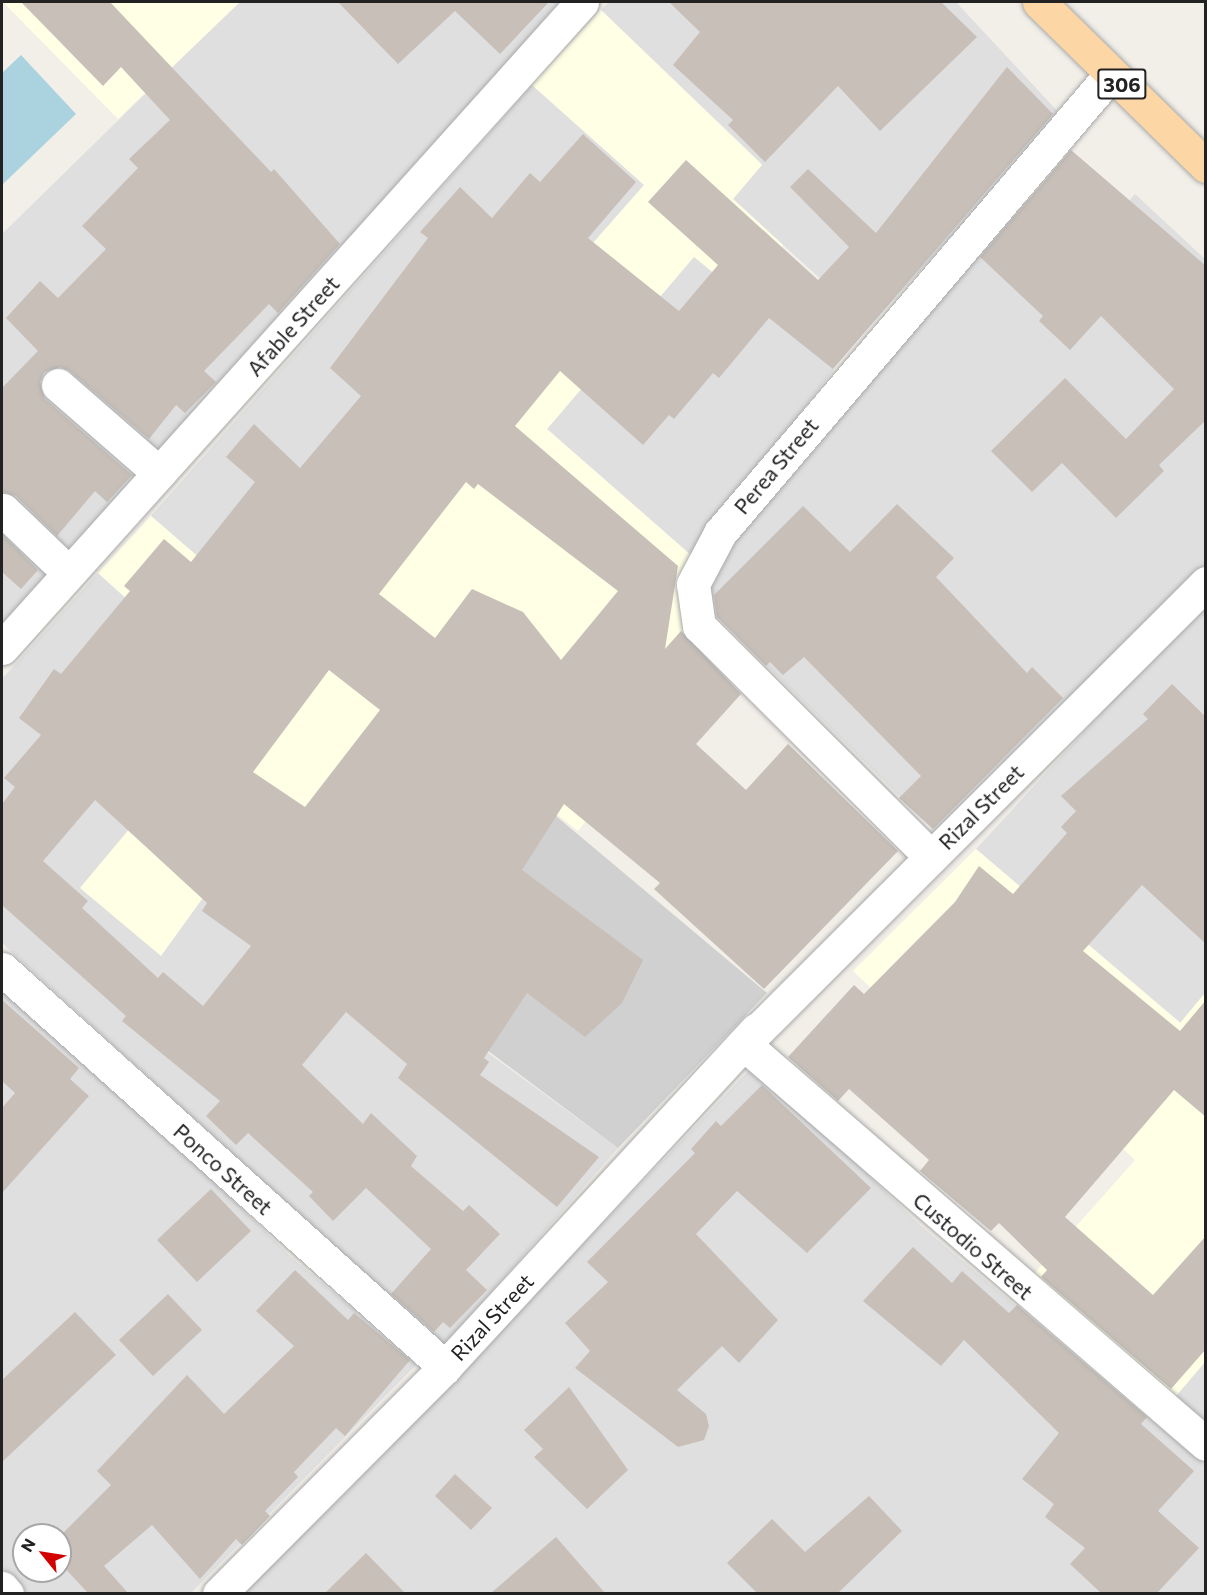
<!DOCTYPE html>
<style>
body{margin:0}
#map{position:relative;width:1207px;height:1595px;overflow:hidden;background:#f2efe9;font-family:Commissioner,sans-serif}
div>[style]{position:absolute}
[style*='--x']{left:calc(var(--x)*1px);top:calc(var(--y)*1px);width:calc(var(--w)*1px);rotate:calc(var(--a)*1deg)}
.residential>*{inset:0;background:#e0dfdf}
.education>*{inset:0;background:#ffffe5}
.religious>*{inset:0;background:#d0d0d0}
.water>*{inset:0;background:#aad3df}
.building>*{inset:0;background:#c7bfb8}
.roads{filter:drop-shadow(0 0 2px #a9a9a9) drop-shadow(0 0 2px #a9a9a9)}
.minor>*{height:33px;margin:-16.5px;padding:0 16.5px;transform-origin:16.5px;border-radius:16.5px;background:#fff}
.major>*{height:33px;margin:-16.5px;padding:0 16.5px;transform-origin:16.5px;border-radius:16.5px;background:#fcd6a4}
span{translate:-50% -50%;white-space:nowrap;text-align:center;line-height:1.15;-webkit-text-stroke:6px #fff;paint-order:stroke}
.shield-label span{padding:2px 4px;background:#fff;border:2px solid;border-radius:4px;-webkit-text-stroke-width:0}
.shield-label{font-size:20px;color:#222;font-weight:700}
.street-label{font-size:21px;color:#222}
.frame{position:absolute;inset:0;border:3px solid #222;pointer-events:none}
.north{position:absolute;left:12px;top:1523px;width:60px;height:60px;box-sizing:border-box;background:#fff;border:2px solid #a7a7a7;border-radius:50%;rotate:300deg;font-size:16px;font-weight:700;line-height:24px;text-align:center;color:#222}
.north::after{content:'';display:block;margin:auto;width:21px;height:27px;background:#d40000;clip-path:polygon(50% 0,100% 100%,50% 72%,0 100%)}
</style>
<div id="map">
<div class="residential">
<i style="clip-path:polygon(239px 2px,560px 2px,2px 634px,2px 234px)"></i>
<i style="clip-path:polygon(609px 2px,956px 2px,1061px 115px,871px 325px,733px 199px,762px 164px,601px 10px)"></i>
<i style="clip-path:polygon(532px 85px,645px 185px,284px 631px,151px 516px)"></i>
<i style="clip-path:polygon(1135px 194px,1205px 259px,1205px 564px,938px 834px,704px 604px,722px 550px,1024px 196px,1088px 249px)"></i>
<i style="clip-path:polygon(694px 256px,834px 369px,692px 556px,547px 429px)"></i>
<i style="clip-path:polygon(98px 573px,238px 699px,81px 887px,228px 863px,618px 1148px,443px 1347px,2px 943px,2px 679px)"></i>
<i style="clip-path:polygon(1205px 610px,1205px 993px,1181px 1023px,976px 849px,1116px 697px)"></i>
<i style="clip-path:polygon(evenodd,2px 990px,200px 1167px,291px 1257px,418px 1363px,191px 1593px,26px 1593px,2px 1568px,2px 990px,24px 1535px,60px 1535px,60px 1571px,24px 1571px,24px 1535px)"></i>
<i style="clip-path:polygon(754px 1065px,921px 1226px,1205px 1465px,1205px 1593px,242px 1594px,349px 1489px)"></i>
<i style="clip-path:polygon(1205px 1362px,1205px 1421px,1176px 1396px)"></i>
</div>
<div class="education">
<i style="clip-path:polygon(3px 2px,240px 2px,118px 119px)"></i>
<i style="clip-path:polygon(601px 10px,762px 165px,733px 199px,783px 245px,743px 297px,694px 257px,547px 429px,692px 556px,684px 573px,689px 641px,711px 664px,578px 831px,495px 765px,228px 863px,161px 956px,80px 888px,238px 699px,98px 573px,151px 516px,284px 631px,563px 277px,644px 185px,532px 85px)"></i>
<i style="clip-path:polygon(976px 849px,1180px 1023px,1205px 993px,1205px 1362px,1176px 1396px,1033px 1275px,1135px 1160px,1025px 1059px,923px 1038px,853px 971px)"></i>
</div>
<div class="religious">
<i style="clip-path:polygon(494px 764px,767px 993px,618px 1148px,357px 953px)"></i>
</div>
<div class="water">
<i style="clip-path:polygon(21px 55px,76px 114px,2px 185px,2px 73px)"></i>
</div>
<div class="building">
<i style="clip-path:polygon(21px 2px,110px 2px,271px 172px,274px 169px,340px 244px,278px 313px,269px 304px,204px 371px,216px 382px,185px 413px,176px 405px,149px 439px,70px 371px,61px 367px,44px 372px,40px 382px,45px 399px,132px 475px,107px 502px,95px 491px,57px 536px,16px 496px,2px 492px,2px 388px,38px 351px,6px 318px,40px 281px,58px 298px,106px 249px,82px 226px,138px 168px,129px 159px,170px 120px,121px 67px,103px 86px)"></i>
<i style="clip-path:polygon(338px 2px,549px 2px,500px 54px,455px 11px,398px 64px)"></i>
<i style="clip-path:polygon(669px 2px,941px 2px,977px 37px,880px 131px,838px 86px,765px 162px,728px 125px,733px 120px,673px 65px,700px 32px)"></i>
<i style="clip-path:polygon(evenodd,1007px 67px,1053px 114px,833px 369px,769px 318px,719px 378px,713px 373px,674px 419px,669px 415px,643px 445px,560px 371px,515px 426px,678px 566px,665px 649px,681px 631px,741px 694px,696px 744px,746px 790px,788px 744px,898px 851px,764px 989px,654px 889px,660px 883px,564px 804px,522px 870px,643px 960px,622px 1003px,585px 1037px,527px 993px,484px 1058px,489px 1062px,480px 1075px,599px 1157px,557px 1207px,398px 1078px,407px 1064px,346px 1012px,302px 1065px,363px 1124px,371px 1113px,417px 1156px,411px 1166px,463px 1211px,469px 1205px,500px 1234px,466px 1270px,487px 1290px,450px 1328px,443px 1322px,434px 1332px,391px 1294px,431px 1249px,366px 1188px,333px 1221px,309px 1196px,313px 1192px,248px 1133px,236px 1145px,206px 1116px,220px 1101px,122px 1021px,126px 1016px,2px 905px,2px 804px,15px 787px,4px 778px,41px 735px,19px 718px,54px 669px,61px 674px,130px 591px,124px 586px,164px 539px,191px 562px,255px 482px,226px 457px,254px 424px,300px 468px,361px 396px,330px 368px,428px 238px,420px 232px,460px 187px,492px 218px,530px 173px,540px 182px,583px 134px,636px 182px,588px 238px,679px 311px,718px 265px,648px 202px,686px 160px,818px 280px,849px 247px,790px 187px,808px 169px,876px 233px,1007px 67px,466px 482px,474px 489px,478px 484px,618px 591px,561px 660px,523px 612px,472px 589px,435px 638px,379px 594px,466px 482px,1007px 67px,329px 670px,380px 710px,305px 807px,253px 772px,329px 670px,1007px 67px,95px 800px,207px 903px,202px 911px,251px 946px,203px 1006px,163px 972px,158px 978px,82px 908px,88px 901px,43px 861px,95px 800px)"></i>
<i style="clip-path:polygon(1071px 150px,1206px 266px,1206px 420px,1159px 465px,1164px 471px,1116px 518px,1062px 463px,1032px 492px,991px 451px,1065px 378px,1126px 439px,1174px 389px,1101px 316px,1070px 350px,1039px 321px,1043px 316px,980px 257px)"></i>
<i style="clip-path:polygon(897px 504px,954px 558px,936px 577px,1027px 673px,1032px 667px,1063px 698px,933px 829px,899px 798px,921px 776px,804px 657px,783px 675px,770px 662px,766px 666px,717px 617px,714px 595px,803px 506px,850px 552px)"></i>
<i style="clip-path:polygon(2px 534px,38px 570px,21px 589px,2px 572px)"></i>
<i style="clip-path:polygon(1172px 684px,1206px 717px,1206px 944px,1142px 885px,1083px 951px,1180px 1031px,1206px 1000px,1206px 1117px,1174px 1090px,1065px 1217px,1153px 1295px,1206px 1236px,1206px 1349px,1171px 1389px,1041px 1277px,1047px 1270px,999px 1223px,991px 1231px,920px 1171px,929px 1160px,849px 1089px,838px 1101px,788px 1057px,854px 985px,864px 994px,955px 902px,979px 866px,1013px 894px,1067px 833px,1061px 827px,1076px 811px,1061px 796px,1148px 719px,1143px 714px)"></i>
<i style="clip-path:polygon(2px 1000px,79px 1068px,70px 1079px,89px 1096px,2px 1193px,2px 1108px,15px 1093px,2px 1081px)"></i>
<i style="clip-path:polygon(762px 1085px,871px 1188px,807px 1253px,737px 1191px,696px 1234px,778px 1320px,739px 1363px,722px 1346px,677px 1390px,706px 1414px,709px 1426px,704px 1440px,678px 1447px,575px 1368px,590px 1351px,565px 1323px,608px 1282px,587px 1262px,695px 1153px,691px 1149px,716px 1121px,721px 1126px)"></i>
<i style="clip-path:polygon(211px 1189px,251px 1231px,197px 1282px,157px 1240px)"></i>
<i style="clip-path:polygon(913px 1247px,952px 1283px,962px 1271px,1009px 1313px,1017px 1305px,1147px 1417px,1141px 1424px,1194px 1471px,1158px 1511px,1199px 1548px,1157px 1593px,1101px 1593px,1070px 1564px,1085px 1548px,1045px 1517px,1054px 1504px,1022px 1479px,1059px 1433px,964px 1340px,941px 1366px,863px 1301px)"></i>
<i style="clip-path:polygon(295px 1270px,348px 1320px,354px 1313px,410px 1360px,345px 1436px,336px 1428px,294px 1472px,298px 1477px,265px 1511px,270px 1516px,242px 1545px,236px 1539px,200px 1579px,152px 1525px,104px 1566px,128px 1593px,88px 1593px,60px 1563px,60px 1536px,111px 1485px,97px 1471px,187px 1375px,224px 1414px,294px 1346px,256px 1311px)"></i>
<i style="clip-path:polygon(168px 1294px,202px 1330px,153px 1376px,119px 1340px)"></i>
<i style="clip-path:polygon(75px 1312px,116px 1355px,2px 1462px,2px 1380px)"></i>
<i style="clip-path:polygon(569px 1387px,628px 1470px,587px 1509px,534px 1457px,543px 1449px,524px 1430px)"></i>
<i style="clip-path:polygon(455px 1474px,492px 1508px,471px 1530px,435px 1496px)"></i>
<i style="clip-path:polygon(869px 1496px,902px 1531px,838px 1593px,757px 1593px,727px 1563px,772px 1519px,805px 1552px)"></i>
<i style="clip-path:polygon(556px 1537px,605px 1593px,491px 1593px)"></i>
<i style="clip-path:polygon(366px 1553px,405px 1593px,325px 1593px)"></i>
</div>
<div class="roads">
<div class="minor">
<i style="--x:58;--y:385;--w:134;--a:41.1"></i>
<i style="--x:3;--y:510;--w:91;--a:43.7"></i>
<i style="--x:1206;--y:583;--w:653;--a:135.06"></i>
<i style="--x:744;--y:1044;--w:611;--a:40.89"></i>
<i style="--x:2;--y:648;--w:868;--a:-48.08"></i>
<i style="--x:931;--y:857;--w:327;--a:-135.1"></i>
<i style="--x:699;--y:626;--w:42;--a:-98.1"></i>
<i style="--x:693;--y:584;--w:58;--a:-62.1"></i>
<i style="--x:720;--y:533;--w:603;--a:-49.57"></i>
<i style="--x:2;--y:969;--w:596;--a:41.94"></i>
<i style="--x:2;--y:1588;--w:8;--a:50"></i>
<i style="--x:219;--y:1594;--w:320;--a:-45.1"></i>
<i style="--x:445;--y:1367;--w:459;--a:-47.3"></i>
</div>
<div class="major">
<i style="--x:1039;--y:2;--w:234;--a:44.5"></i>
</div>
</div>
<div class="shield-label">
<span style="left:1122px;top:84px">306</span>
</div>
<div class="street-label">
<span style="left:293px;top:326px;rotate:-48deg">Afable Street</span>
<span style="left:776px;top:466px;rotate:-50deg">Perea Street</span>
<span style="left:981px;top:807px;rotate:-45deg">Rizal Street</span>
<span style="left:223px;top:1169px;rotate:42deg">Ponco Street</span>
<span style="left:973px;top:1246px;rotate:41deg">Custodio Street</span>
<span style="left:492px;top:1317px;rotate:-47deg">Rizal Street</span>
</div>
<div class="frame"></div>
<div class="north">N</div>
</div>
